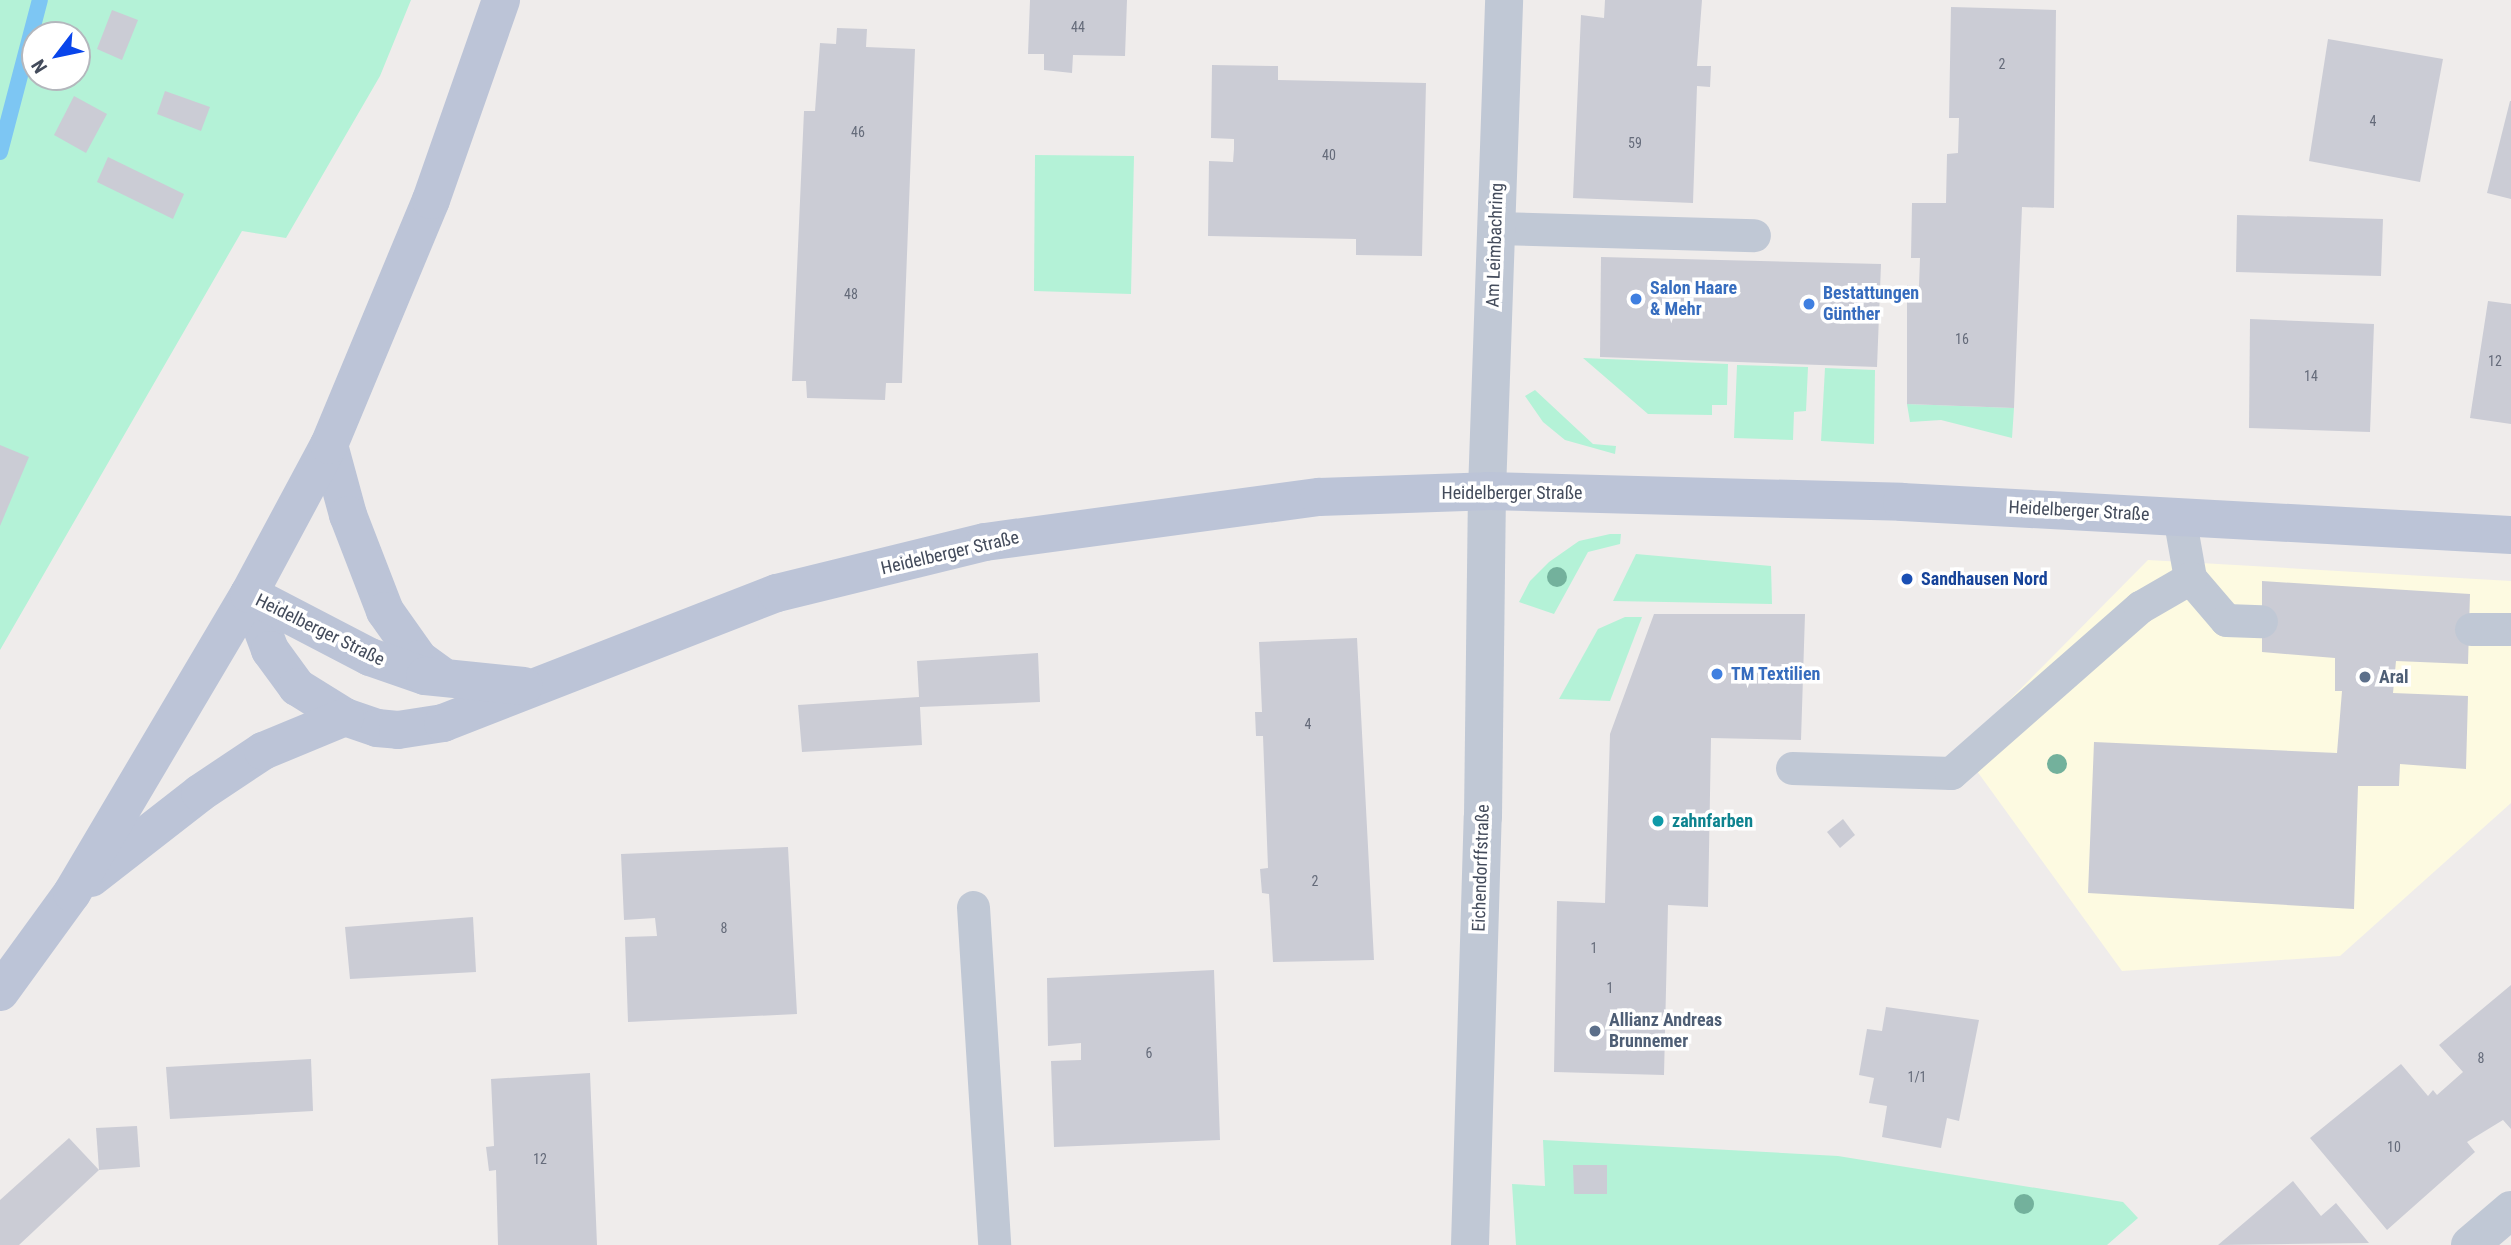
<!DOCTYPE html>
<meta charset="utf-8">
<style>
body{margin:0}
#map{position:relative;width:2511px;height:1245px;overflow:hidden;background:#efeceb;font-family:"Roboto Condensed",sans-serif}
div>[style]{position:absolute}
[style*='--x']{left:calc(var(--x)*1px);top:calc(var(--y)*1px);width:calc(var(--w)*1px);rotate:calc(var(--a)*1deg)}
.commercial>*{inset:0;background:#fdfae1}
.green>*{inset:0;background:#b4f2d7}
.stream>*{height:16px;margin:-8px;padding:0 8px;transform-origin:8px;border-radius:8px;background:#7dc6f3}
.building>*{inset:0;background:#cbccd5}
.lane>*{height:33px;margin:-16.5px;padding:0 16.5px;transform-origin:16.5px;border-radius:16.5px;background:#c0c8d5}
.street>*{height:38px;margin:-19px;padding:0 19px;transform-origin:19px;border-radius:19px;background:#c0c8d5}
.secondary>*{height:38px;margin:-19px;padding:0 19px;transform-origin:19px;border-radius:19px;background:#bcc4d7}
.trees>*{width:20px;height:20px;margin:-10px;border-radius:50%;background:#73b19c}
.dots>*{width:19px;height:19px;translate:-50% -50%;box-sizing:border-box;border:4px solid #fff;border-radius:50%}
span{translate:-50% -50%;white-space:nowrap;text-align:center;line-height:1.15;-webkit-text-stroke:7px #fff;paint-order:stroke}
.number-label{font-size:14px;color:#656b7a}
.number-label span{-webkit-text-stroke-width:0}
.street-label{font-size:18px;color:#434b5b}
.shop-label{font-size:18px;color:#366cbe;font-weight:700}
.left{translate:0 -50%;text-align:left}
.transit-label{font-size:18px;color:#164399;font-weight:700}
.service-label{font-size:18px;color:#4e5e75;font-weight:700}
.culture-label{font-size:18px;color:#0d838f;font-weight:700}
.north{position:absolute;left:21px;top:21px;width:70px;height:70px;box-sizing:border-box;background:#fff;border:2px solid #b4b7bd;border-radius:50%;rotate:238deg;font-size:19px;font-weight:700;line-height:28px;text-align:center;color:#434b5b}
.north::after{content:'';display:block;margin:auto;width:24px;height:32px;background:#0945eb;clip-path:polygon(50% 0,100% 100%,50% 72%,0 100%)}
</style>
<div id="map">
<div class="commercial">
<i style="clip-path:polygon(2148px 560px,2511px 581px,2511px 803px,2340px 956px,2122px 971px,1961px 749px)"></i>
</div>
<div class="green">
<i style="clip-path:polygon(evenodd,0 0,411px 0,380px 76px,286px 238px,242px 231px,0 650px,0 0,35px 35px,77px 35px,77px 77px,35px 77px,35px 35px)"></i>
<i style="clip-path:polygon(1035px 155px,1134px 156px,1131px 294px,1034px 291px)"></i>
<i style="clip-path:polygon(1583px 358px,1728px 364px,1727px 405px,1712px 405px,1712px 415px,1648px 414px)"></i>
<i style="clip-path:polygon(1737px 365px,1808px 367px,1806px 411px,1794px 412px,1793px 440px,1734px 438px)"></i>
<i style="clip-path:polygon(1825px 368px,1875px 370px,1874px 444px,1821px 441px)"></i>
<i style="clip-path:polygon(1535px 390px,1593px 444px,1616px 446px,1615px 454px,1565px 440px,1543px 422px,1525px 396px)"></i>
<i style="clip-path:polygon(1907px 404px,2014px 408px,2012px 438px,1941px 420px,1910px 422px)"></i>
<i style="clip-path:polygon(1610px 534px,1621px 534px,1620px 544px,1588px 552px,1554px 614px,1519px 602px,1530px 581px,1549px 562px,1579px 541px)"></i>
<i style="clip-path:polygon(1636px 554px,1771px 566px,1772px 604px,1613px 601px)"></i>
<i style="clip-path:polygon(1625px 617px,1642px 617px,1610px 701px,1559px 699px,1598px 629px)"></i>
<i style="clip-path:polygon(1543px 1140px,1838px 1156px,2123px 1202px,2138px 1218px,2107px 1245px,1516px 1245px,1512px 1184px,1545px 1186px)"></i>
</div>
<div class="stream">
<i style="--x:0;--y:152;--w:157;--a:-75.3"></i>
</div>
<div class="building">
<i style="clip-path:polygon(1030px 0,1127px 0,1125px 56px,1073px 55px,1072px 73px,1044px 70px,1044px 54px,1028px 54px)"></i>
<i style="clip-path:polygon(1605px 0,1702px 0,1697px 66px,1711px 66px,1710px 87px,1697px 86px,1693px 203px,1573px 198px,1581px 15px,1604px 18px)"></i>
<i style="clip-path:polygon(1951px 7px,2056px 10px,2054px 208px,2022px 207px,2014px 408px,1907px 404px,1907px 285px,1919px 286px,1920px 258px,1911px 258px,1912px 203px,1946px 203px,1947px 154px,1958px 153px,1959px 118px,1949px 118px)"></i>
<i style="clip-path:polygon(112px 10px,138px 20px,122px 60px,97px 49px)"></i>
<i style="clip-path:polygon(837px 28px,867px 29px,866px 47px,915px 49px,902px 383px,886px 383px,885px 400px,807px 398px,806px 381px,792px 381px,804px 111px,815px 111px,820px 43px,836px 44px)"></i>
<i style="clip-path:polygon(2328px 39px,2443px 59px,2420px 182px,2309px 161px)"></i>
<i style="clip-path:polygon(1212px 65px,1278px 66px,1278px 80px,1426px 83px,1422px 256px,1356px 255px,1356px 239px,1208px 236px,1209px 161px,1233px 162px,1234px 149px,1234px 139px,1211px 138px)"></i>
<i style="clip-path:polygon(165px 91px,210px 107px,201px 131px,157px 114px)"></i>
<i style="clip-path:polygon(74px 96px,107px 114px,86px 153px,54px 135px)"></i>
<i style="clip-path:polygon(2510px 101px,2511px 101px,2511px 199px,2487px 193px)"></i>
<i style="clip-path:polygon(108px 157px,184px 194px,173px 219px,97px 182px)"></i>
<i style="clip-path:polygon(2237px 215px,2383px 219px,2381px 276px,2236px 272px)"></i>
<i style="clip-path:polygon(1601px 257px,1881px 264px,1877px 367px,1600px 357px)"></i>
<i style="clip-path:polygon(2488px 301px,2511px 304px,2511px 424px,2470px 418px)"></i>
<i style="clip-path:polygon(2250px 319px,2374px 324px,2370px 432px,2249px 428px)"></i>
<i style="clip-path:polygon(0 445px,29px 457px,0 526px)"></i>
<i style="clip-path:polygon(2262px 581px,2470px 594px,2468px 664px,2396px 661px,2393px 693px,2468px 696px,2466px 769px,2400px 764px,2399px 786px,2358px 786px,2354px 909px,2088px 893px,2094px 742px,2337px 753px,2342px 691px,2335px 691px,2335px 658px,2262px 652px)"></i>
<i style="clip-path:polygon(1654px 614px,1805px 614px,1801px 740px,1711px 738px,1708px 907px,1668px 905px,1664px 1075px,1554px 1072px,1557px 901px,1605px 903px,1610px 734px)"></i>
<i style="clip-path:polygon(1357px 638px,1374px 960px,1273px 962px,1269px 894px,1262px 893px,1260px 869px,1268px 868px,1263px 736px,1256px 736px,1255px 712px,1262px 712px,1259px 642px)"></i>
<i style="clip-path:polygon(1038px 653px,1040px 702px,920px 707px,922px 745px,802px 752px,798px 705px,919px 697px,917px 661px)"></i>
<i style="clip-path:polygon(1843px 819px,1855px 835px,1840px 848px,1827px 832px)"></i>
<i style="clip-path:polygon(788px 847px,797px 1014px,628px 1022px,625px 937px,657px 936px,655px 918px,624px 920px,621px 854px)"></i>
<i style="clip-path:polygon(473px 917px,476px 972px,350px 979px,345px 927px)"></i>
<i style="clip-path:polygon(1214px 970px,1220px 1140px,1054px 1147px,1051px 1061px,1081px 1060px,1081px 1043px,1048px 1046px,1047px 978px)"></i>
<i style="clip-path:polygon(2511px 985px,2511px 1129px,2503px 1120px,2467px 1142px,2475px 1152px,2387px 1230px,2310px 1138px,2401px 1064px,2428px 1096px,2433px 1090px,2437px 1095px,2463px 1072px,2439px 1045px)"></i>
<i style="clip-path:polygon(1886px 1007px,1979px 1020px,1959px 1121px,1947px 1118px,1941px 1148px,1882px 1137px,1887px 1106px,1869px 1103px,1874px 1078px,1859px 1075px,1867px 1029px,1882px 1031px)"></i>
<i style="clip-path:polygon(311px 1059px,313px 1111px,170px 1119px,166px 1067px)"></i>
<i style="clip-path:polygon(590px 1073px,597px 1245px,498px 1245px,496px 1170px,489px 1171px,486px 1147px,494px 1146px,491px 1079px)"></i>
<i style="clip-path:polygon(137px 1126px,140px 1167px,99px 1170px,96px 1128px)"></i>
<i style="clip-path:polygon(69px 1138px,99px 1170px,19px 1245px,0 1245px,0 1200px)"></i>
<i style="clip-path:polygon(1573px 1165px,1607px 1165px,1607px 1194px,1574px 1194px)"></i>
<i style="clip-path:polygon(2293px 1181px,2321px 1216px,2336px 1203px,2369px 1243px,2218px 1245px)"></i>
</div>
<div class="lane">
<i style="--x:1496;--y:228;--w:258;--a:1.6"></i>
<i style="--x:2179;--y:516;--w:63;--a:79.9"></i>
<i style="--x:2190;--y:578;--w:55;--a:49.4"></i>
<i style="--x:2226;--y:620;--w:35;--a:2"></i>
<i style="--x:2471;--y:629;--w:40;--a:0"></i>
<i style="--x:1792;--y:768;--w:159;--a:1.8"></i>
<i style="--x:1951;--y:773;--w:252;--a:-41.3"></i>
<i style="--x:2140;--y:607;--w:58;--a:-30.1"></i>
<i style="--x:973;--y:907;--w:339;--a:86.4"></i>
</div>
<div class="street">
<i style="--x:1470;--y:1245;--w:428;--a:-88.3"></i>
<i style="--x:1483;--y:817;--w:326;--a:-89.3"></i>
<i style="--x:1487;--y:491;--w:491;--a:-88"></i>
<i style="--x:2470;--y:1245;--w:54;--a:-40.5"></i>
</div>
<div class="secondary">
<i style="--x:329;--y:445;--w:73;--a:74.8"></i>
<i style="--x:348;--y:515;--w:103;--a:68.9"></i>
<i style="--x:385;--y:611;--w:59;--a:54.7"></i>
<i style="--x:419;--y:659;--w:26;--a:36"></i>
<i style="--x:249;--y:594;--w:60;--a:69.4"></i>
<i style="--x:270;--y:650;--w:46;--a:53.9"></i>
<i style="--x:297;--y:687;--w:57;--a:32"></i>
<i style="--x:345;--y:717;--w:34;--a:19"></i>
<i style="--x:377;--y:728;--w:21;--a:5"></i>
<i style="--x:398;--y:730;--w:46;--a:-8.8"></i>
<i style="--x:443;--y:723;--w:358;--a:-21.3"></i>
<i style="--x:777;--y:593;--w:214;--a:-13.8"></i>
<i style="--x:985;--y:542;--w:337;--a:-7.7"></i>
<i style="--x:1319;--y:497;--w:168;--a:-2"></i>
<i style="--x:1487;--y:491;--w:415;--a:1.5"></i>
<i style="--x:1902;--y:502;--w:610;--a:3.1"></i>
<i style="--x:249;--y:594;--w:136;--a:27.5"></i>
<i style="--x:370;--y:657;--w:58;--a:19.1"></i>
<i style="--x:425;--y:676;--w:99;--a:5.8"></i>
<i style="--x:91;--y:878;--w:138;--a:-37.9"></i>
<i style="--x:200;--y:793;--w:76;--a:-33.7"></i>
<i style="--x:263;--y:751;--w:89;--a:-22.5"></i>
<i style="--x:0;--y:992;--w:122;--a:-54"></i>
<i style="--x:72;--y:893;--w:347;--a:-59.4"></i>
<i style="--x:249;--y:594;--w:169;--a:-61.8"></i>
<i style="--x:329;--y:445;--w:265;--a:-67.4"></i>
<i style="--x:431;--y:200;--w:212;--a:-70.7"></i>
</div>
<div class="trees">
<i style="left:1557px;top:577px"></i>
<i style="left:2057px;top:764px"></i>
<i style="left:2024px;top:1204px"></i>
</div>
<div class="dots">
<i style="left:1636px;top:299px;background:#3f7fe0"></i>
<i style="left:1809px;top:304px;background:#3f7fe0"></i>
<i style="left:1907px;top:579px;background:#1a4fb4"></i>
<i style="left:1717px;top:674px;background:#3f7fe0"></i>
<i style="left:2365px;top:677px;background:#5c6f8a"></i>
<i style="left:1658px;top:821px;background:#0f9aa8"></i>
<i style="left:1595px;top:1031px;background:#5c6f8a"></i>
</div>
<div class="number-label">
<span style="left:1078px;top:27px">44</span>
<span style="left:2002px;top:64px">2</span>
<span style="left:2373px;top:121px">4</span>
<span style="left:858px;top:132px">46</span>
<span style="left:1635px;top:143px">59</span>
<span style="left:1329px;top:155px">40</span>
<span style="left:851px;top:294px">48</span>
<span style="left:1962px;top:339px">16</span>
<span style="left:2495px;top:361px">12</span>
<span style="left:2311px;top:376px">14</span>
<span style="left:1308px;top:724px">4</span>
<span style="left:1315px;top:881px">2</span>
<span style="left:724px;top:928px">8</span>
<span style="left:1594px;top:948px">1</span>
<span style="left:1610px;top:988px">1</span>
<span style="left:1149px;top:1053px">6</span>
<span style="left:2481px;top:1058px">8</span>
<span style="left:1917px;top:1077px">1/1</span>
<span style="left:2394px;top:1147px">10</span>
<span style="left:540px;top:1159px">12</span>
</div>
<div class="street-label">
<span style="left:1495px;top:245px;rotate:-88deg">Am Leimbachring</span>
<span style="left:1512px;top:493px">Heidelberger Straße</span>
<span style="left:2079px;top:511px;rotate:3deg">Heidelberger Straße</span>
<span style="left:950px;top:553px;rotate:-13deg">Heidelberger Straße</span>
<span style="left:320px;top:630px;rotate:26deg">Heidelberger Straße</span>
<span style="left:1481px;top:868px;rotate:-88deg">Eichendorffstraße</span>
</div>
<div class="shop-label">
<span class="left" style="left:1650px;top:299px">Salon Haare<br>&amp; Mehr</span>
<span class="left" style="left:1823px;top:304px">Bestattungen<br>Günther</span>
<span class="left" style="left:1731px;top:674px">TM Textilien</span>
</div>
<div class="transit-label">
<span class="left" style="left:1921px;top:579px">Sandhausen Nord</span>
</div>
<div class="service-label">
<span class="left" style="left:2379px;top:677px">Aral</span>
<span class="left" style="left:1609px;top:1031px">Allianz Andreas<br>Brunnemer</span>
</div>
<div class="culture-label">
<span class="left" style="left:1672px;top:821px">zahnfarben</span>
</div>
<div class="north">N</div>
</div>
